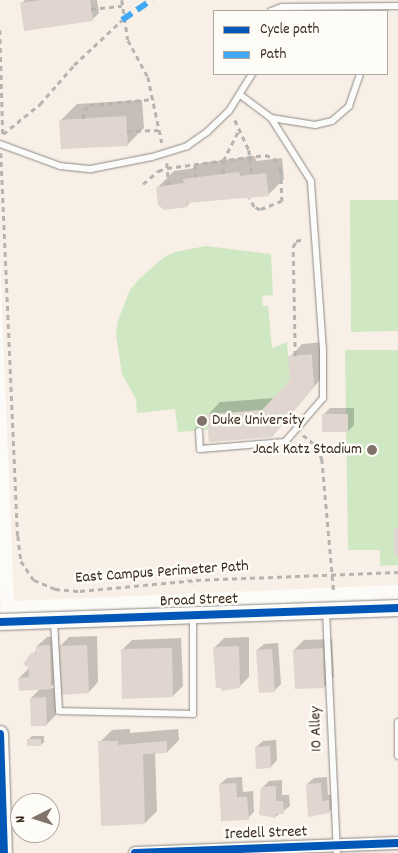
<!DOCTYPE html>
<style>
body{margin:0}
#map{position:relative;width:398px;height:853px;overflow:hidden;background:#fcfbf8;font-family:Dekko,sans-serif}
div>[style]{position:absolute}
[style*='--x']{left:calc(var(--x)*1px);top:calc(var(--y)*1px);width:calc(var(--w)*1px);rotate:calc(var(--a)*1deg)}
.built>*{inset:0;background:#f8efe7}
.green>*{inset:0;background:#cfe8c3}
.shadow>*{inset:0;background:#0003}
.building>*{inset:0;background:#e0d6cf}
.path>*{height:2.5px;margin-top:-1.25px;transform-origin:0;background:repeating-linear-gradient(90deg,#b6b4b1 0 5px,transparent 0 9px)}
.roads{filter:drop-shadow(0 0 1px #8d8985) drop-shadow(0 0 1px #8d8985)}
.service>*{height:6px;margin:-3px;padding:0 3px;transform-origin:3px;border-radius:3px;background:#fbfbf9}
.minor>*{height:12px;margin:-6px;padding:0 6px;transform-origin:6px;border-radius:6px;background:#fbfbf9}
.tertiary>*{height:16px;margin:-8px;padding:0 8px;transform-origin:8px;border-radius:8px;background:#fbfbf9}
.quiet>*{height:6px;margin-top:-3px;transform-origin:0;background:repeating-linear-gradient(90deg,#3fa9f5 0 12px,transparent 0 18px)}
.cycleway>*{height:8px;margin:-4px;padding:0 4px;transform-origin:4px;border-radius:4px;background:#0057b8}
.dots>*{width:14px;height:14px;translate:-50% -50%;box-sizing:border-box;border:2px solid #fdfcf7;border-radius:50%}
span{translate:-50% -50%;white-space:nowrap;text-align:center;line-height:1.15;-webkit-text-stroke:5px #fdfcf7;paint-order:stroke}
.poi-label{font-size:16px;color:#3b2a1e}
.left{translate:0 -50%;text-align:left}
.right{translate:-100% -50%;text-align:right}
.street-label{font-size:16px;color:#3b2a1e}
.legend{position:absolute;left:213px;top:10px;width:175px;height:65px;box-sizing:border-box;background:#fdfcf7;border:1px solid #afa8a0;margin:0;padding:6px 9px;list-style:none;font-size:15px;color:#3b2a1e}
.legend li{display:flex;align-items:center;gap:10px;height:25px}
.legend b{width:25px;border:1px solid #afa8a0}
.north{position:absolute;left:10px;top:793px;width:50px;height:50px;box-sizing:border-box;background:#fdfcf7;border:1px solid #afa8a0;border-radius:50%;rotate:265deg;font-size:14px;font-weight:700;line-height:20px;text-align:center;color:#3b2a1e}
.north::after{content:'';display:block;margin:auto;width:18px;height:22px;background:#7f736a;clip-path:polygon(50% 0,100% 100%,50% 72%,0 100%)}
</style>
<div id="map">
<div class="built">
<i style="clip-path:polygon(evenodd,0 0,398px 0,398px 585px,14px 601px,0 257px,0 0,214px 11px,387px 11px,387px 74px,214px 74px,214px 11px)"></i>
<i style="clip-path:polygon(evenodd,0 587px,1px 624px,398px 615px,398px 853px,0 853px,0 587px,20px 803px,50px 803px,50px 833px,20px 833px,20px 803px)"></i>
</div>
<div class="green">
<i style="clip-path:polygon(350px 200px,398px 200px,398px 331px,351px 332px)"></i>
<i style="clip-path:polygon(206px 246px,271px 254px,273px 295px,262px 296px,263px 306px,268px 306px,272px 348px,287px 342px,288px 356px,312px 354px,314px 387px,272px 437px,209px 442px,208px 430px,178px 432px,175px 409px,137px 413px,136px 399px,122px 374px,116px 334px,118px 320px,130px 290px,139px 279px,163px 258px,175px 252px)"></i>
<i style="clip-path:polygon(345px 350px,398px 350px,398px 565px,380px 566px,380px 550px,348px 550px)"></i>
</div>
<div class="shadow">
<i style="clip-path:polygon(25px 0,97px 0,99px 13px,92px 20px,22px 3px)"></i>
<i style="clip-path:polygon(142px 100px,144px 128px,127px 145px,61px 120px,77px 104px)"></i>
<i style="clip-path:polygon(255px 156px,256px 161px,282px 158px,284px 179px,268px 195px,191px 201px,187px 206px,158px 187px,174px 171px,195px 168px,201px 163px)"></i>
<i style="clip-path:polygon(324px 342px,326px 373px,271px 436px,208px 415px,220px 402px,275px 398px,291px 381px,290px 357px,302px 344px)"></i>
<i style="clip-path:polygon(330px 408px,354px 408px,354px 425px,348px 431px,323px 415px)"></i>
<i style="clip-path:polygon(59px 636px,59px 647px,69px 637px,97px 636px,98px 682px,89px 692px,60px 678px,50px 688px,55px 688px,56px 715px,46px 725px,31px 698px,41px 688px,19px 678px,30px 667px,37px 646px,47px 637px)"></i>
<i style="clip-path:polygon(249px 637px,249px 677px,239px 687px,214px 648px,224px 638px)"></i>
<i style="clip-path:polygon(181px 638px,183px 686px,173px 696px,122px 650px,132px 640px)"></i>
<i style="clip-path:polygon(332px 639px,334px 677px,324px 687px,294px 650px,304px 640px)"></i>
<i style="clip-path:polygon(278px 643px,281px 684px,274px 691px,257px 650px,264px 644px)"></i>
<i style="clip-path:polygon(130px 729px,130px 733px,178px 729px,179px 740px,167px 752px,155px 752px,157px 811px,145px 823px,100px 742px,112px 730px)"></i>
<i style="clip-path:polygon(32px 736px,44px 736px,44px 742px,41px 745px,29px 739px)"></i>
<i style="clip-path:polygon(276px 740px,277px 760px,271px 767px,256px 747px,263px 741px)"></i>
<i style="clip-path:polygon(242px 777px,243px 792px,253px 791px,254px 812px,248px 818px,220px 784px,227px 778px)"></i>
<i style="clip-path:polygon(327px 777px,328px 795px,335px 794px,335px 805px,329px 812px,307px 784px,314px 778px)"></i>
<i style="clip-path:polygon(282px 780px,282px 795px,289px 795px,290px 806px,275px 817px,263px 787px,269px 781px)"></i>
</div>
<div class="building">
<i style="clip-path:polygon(41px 0,90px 0,93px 21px,24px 31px,20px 3px)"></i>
<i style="clip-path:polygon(126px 116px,128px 146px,61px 149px,59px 120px)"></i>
<i style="clip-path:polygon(239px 172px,240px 176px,266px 173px,269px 196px,187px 203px,188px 207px,164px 210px,158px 205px,156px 187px,184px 183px,183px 179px)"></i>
<i style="clip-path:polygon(312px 354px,314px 387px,272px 437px,209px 442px,207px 414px,262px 410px,290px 380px,288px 356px)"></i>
<i style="clip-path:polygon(322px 414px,348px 414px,348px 432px,322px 432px)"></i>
<i style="clip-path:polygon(394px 528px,398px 528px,398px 555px,394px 555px)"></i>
<i style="clip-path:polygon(50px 645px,51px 689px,19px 691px,18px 678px,29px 677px,29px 668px,23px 664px,32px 652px,36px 655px,36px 646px)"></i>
<i style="clip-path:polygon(87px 645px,89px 693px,60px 695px,58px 646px)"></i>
<i style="clip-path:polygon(239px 646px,240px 688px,221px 691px,221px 688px,216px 688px,213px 647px)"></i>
<i style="clip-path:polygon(172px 648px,173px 697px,122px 699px,121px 649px)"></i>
<i style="clip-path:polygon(323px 648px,324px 688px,295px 689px,293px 650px)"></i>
<i style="clip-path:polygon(272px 649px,275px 692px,259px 693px,256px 650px)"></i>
<i style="clip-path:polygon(46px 697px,47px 726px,31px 726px,30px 698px)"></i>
<i style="clip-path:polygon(27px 739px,41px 739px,41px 746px,27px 746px)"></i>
<i style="clip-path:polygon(98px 741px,118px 741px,118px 745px,167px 741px,167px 753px,143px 754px,145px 824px,101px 826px)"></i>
<i style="clip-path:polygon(270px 746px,271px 768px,256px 769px,255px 747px)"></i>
<i style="clip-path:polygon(236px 783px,237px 797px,247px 797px,249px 820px,221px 821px,219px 784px)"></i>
<i style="clip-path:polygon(321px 783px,322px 801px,329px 800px,329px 813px,308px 817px,306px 784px)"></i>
<i style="clip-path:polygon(276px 786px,276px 801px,283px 801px,284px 814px,275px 814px,276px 818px,259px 815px,261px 787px)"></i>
</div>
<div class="path">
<i style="--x:122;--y:0;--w:40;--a:81.5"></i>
<i style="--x:128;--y:40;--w:42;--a:61.6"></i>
<i style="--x:148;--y:77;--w:67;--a:78"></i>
<i style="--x:91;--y:9;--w:31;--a:-6"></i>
<i style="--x:0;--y:30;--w:105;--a:88.4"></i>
<i style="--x:83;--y:119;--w:9;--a:-84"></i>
<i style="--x:84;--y:110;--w:8;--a:-40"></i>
<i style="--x:90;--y:105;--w:64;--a:-5.4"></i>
<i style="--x:235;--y:120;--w:33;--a:65"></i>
<i style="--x:249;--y:150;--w:25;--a:83"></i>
<i style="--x:127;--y:131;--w:31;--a:-2"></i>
<i style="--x:3;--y:134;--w:48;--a:-39"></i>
<i style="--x:40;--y:104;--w:52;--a:-48.9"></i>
<i style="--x:74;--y:65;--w:66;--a:-43.2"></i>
<i style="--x:1;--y:153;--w:383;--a:87.5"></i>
<i style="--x:18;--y:536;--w:25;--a:83"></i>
<i style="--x:21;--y:561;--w:23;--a:56"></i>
<i style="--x:34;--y:580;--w:23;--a:23"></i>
<i style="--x:55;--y:589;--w:25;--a:5"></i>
<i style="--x:80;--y:591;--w:117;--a:-5.4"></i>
<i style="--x:196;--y:580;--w:202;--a:-2.3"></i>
<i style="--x:167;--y:163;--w:22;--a:85"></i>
<i style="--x:195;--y:165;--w:12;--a:85"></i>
<i style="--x:223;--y:174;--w:13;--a:-90"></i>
<i style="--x:223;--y:161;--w:35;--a:-63"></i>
<i style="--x:143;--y:184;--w:20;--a:-41"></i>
<i style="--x:158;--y:171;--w:9;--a:-18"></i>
<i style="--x:167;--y:168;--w:99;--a:-7.6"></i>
<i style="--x:265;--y:155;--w:9;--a:18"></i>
<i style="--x:274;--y:158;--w:14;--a:60"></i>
<i style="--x:281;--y:170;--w:31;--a:88"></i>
<i style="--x:282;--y:201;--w:24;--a:158"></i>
<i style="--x:260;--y:210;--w:7;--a:-153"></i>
<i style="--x:254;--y:207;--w:10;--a:-119"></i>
<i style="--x:295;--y:356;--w:109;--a:-91.1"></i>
<i style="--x:293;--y:247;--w:7;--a:-63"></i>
<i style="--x:296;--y:241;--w:9;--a:-13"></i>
<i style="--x:303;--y:435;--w:19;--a:39"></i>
<i style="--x:318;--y:447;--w:13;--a:72"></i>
<i style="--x:322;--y:459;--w:135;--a:84.9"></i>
</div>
<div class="roads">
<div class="service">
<i style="--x:271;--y:11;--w:12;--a:-20"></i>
<i style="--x:282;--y:7;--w:116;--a:-0.5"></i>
<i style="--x:271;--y:118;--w:45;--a:9"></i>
<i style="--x:315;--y:125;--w:17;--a:-13"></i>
<i style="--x:332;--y:121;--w:23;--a:-41"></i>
<i style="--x:349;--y:106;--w:34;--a:-71"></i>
<i style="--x:0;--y:144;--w:64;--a:20.1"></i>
<i style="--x:60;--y:166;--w:31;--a:6"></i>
<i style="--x:91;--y:169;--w:62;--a:-11.1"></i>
<i style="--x:152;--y:157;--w:37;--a:-17"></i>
<i style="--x:187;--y:146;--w:24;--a:-35"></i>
<i style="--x:207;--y:132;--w:30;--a:-44"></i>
<i style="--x:229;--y:111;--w:44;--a:-58.1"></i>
<i style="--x:199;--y:431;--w:18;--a:87"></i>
<i style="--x:200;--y:449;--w:85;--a:-4.7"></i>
<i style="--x:285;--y:442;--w:58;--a:-49.2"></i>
<i style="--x:323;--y:398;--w:48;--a:-90"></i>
<i style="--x:323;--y:350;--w:169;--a:-94.1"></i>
<i style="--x:311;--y:181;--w:75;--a:-122.4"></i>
<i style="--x:271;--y:118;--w:39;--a:-143"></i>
<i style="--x:326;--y:612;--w:241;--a:87.4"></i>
<i style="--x:54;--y:621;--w:90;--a:86.8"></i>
<i style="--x:59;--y:711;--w:134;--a:1.3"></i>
<i style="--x:193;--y:714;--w:98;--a:-90"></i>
<i style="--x:398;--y:722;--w:34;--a:90"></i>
</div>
<div class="minor">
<i style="--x:135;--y:853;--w:263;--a:-2.2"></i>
</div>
<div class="tertiary">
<i style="--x:0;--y:622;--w:398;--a:-2"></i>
<i style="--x:0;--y:734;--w:119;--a:88.1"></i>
</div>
</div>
<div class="quiet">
<i style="--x:122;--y:20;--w:36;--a:-34"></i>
</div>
<div class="cycleway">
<i style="--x:0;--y:622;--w:398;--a:-2"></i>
<i style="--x:0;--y:734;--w:119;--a:88.1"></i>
<i style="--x:135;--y:853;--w:263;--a:-2.2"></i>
</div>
<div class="dots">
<i style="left:202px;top:421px;background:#7f736a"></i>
<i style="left:372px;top:450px;background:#7f736a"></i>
</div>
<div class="poi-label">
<span class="left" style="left:212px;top:421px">Duke University</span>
<span class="right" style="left:362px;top:450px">Jack Katz Stadium</span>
</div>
<div class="street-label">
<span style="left:162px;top:573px;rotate:-4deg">East Campus Perimeter Path</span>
<span style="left:199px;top:601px;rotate:-2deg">Broad Street</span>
<span style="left:317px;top:729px;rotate:-92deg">10 Alley</span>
<span style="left:266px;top:834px;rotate:-2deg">Iredell Street</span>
</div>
<ul class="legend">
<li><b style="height:6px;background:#0057b8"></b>Cycle path</li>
<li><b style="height:6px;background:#3fa9f5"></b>Path</li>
</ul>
<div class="north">N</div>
</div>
